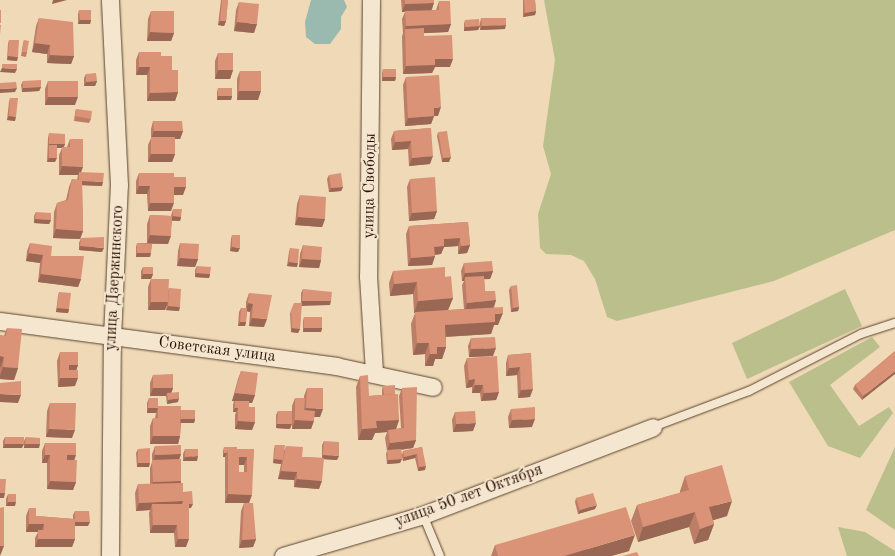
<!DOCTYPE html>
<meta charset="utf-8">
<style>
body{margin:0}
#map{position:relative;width:895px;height:556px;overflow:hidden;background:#efd9b6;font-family:"Old Standard TT",serif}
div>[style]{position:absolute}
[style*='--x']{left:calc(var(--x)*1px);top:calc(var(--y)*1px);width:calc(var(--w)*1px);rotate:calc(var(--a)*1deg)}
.green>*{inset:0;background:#bbbf8c}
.water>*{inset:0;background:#9abaaf}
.roads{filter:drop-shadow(0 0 1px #5a432e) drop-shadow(0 0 1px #5a432e)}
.lane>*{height:8px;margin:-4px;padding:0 4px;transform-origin:4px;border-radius:4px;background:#f5e6d0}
.street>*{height:17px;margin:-8.5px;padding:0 8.5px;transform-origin:8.5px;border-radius:8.5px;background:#f5e6d0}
.wall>*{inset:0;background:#bc7e66}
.shaded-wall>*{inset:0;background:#996753}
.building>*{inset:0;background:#db9377}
span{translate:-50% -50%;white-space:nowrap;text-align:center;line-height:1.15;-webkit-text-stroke:4px #f5e6d0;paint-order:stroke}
.street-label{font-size:16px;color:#281101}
</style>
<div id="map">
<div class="green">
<i style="clip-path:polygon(544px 0,895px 0,895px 230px,774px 281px,617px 321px,607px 317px,595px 279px,584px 261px,571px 255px,546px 254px,540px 248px,538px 214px,551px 174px,543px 146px,555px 60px)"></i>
<i style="clip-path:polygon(845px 289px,862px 326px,747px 379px,732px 343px)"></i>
<i style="clip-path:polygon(872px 337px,880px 347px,830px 385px,859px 426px,889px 407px,893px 413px,860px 458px,828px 446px,789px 382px)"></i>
<i style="clip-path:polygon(895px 447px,895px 530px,866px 510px)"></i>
<i style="clip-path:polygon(838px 527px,865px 532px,895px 551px,895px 556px,847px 556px)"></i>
</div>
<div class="water">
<i style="clip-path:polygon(311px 0,344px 0,347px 7px,341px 17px,341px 29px,330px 44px,315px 44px,306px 37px,305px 22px)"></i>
</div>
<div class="roads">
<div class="lane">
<i style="--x:653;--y:427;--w:103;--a:-20.6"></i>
<i style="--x:749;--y:391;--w:126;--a:-27"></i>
<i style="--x:861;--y:334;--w:36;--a:-18"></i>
<i style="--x:423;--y:515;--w:44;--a:67.5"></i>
</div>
<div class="street">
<i style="--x:371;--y:0;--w:276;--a:90.6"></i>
<i style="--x:368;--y:276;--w:96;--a:86.4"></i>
<i style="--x:0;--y:321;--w:339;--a:7.6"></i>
<i style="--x:336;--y:366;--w:99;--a:12.2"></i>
<i style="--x:110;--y:556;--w:219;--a:-89.5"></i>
<i style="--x:112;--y:337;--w:152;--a:-87.4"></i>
<i style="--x:119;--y:185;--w:185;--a:-92.8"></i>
<i style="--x:283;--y:556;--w:146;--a:-16.3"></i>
<i style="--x:423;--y:515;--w:246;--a:-20.9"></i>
</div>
</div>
<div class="wall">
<i style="clip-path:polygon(221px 0,228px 0,226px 21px,224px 26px,218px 25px)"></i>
<i style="clip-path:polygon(401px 0,434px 0,432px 10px,436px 10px,439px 1px,451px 24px,448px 32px,424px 33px,424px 36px,450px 67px,435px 67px,432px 73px,403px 74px,402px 37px,403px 33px,402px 19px,405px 12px,402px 12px)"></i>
<i style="clip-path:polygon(523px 0,535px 0,536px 11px,535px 15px,523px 17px)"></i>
<i style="clip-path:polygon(239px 2px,254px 33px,234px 31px,236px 10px)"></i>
<i style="clip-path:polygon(79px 10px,91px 20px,90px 24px,78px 24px,78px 14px)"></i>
<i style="clip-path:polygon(151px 11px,174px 33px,171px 41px,147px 41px,148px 19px)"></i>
<i style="clip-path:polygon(39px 18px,74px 56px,71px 64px,47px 63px,47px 54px,32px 52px,36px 26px)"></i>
<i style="clip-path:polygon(481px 18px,505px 29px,480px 30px,480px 23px)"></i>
<i style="clip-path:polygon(465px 20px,480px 26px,478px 30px,464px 31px,464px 24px)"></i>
<i style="clip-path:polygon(9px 40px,17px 61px,7px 60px,8px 44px)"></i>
<i style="clip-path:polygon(24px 40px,27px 52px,26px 57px,21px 56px,23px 44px)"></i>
<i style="clip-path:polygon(139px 52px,161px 56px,172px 70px,178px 92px,175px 101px,147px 101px,147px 75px,136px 75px,136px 60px)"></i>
<i style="clip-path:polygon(218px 53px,233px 70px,230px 79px,215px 79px,215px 61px)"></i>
<i style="clip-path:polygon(383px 69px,396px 77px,395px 81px,382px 81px,382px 73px)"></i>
<i style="clip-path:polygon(240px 71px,258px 100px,237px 100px,237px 79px)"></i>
<i style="clip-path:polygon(86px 74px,97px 81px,95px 86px,84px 86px,84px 78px)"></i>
<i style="clip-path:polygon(406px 77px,438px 116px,434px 116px,431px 124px,405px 126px,403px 85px)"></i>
<i style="clip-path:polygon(23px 81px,41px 87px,39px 91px,22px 92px,21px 85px)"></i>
<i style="clip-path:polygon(48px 81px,75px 105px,45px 105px,45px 89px)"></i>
<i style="clip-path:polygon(218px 88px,232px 96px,231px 100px,217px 100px,217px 92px)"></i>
<i style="clip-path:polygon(10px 98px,15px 121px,7px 120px,9px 102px)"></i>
<i style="clip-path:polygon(76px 109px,91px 119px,89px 123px,74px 121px,75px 113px)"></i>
<i style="clip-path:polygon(153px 121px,183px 131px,180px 139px,175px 139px,175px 154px,172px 162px,148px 162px,148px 145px,151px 138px,151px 129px)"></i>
<i style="clip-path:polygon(431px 128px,430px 164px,409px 166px,408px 149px,392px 150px,391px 139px,394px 131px)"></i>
<i style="clip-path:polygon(438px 132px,449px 162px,442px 162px,437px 136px)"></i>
<i style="clip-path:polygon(49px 133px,65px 144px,64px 147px,67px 147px,70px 139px,81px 172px,102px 186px,82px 185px,83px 231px,80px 239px,53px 238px,54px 212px,57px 203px,66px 200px,69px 187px,72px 179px,77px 180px,78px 175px,59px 175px,59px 155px,62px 148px,57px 148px,55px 162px,47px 162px,48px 138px)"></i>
<i style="clip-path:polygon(139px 173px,174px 177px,183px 195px,174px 195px,171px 211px,148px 211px,147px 194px,136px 194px,136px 181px)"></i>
<i style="clip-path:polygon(329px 175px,343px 187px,341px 191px,329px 192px,327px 179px)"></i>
<i style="clip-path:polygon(410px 179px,437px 211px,434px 219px,409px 221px,407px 187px)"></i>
<i style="clip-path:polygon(300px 195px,325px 219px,322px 227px,295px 225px,297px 204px)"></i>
<i style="clip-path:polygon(173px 209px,181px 217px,180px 221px,172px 221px,168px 244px,152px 244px,150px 257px,136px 257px,136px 247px,137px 243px,147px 243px,147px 224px,150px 215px,171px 216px)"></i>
<i style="clip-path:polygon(36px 212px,51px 220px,49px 224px,34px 223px,34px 216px)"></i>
<i style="clip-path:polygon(468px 222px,470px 245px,467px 253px,458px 254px,458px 246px,444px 247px,441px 254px,435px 255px,435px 256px,432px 265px,408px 266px,406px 234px,409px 226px)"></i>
<i style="clip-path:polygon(232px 235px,238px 252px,230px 251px,231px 239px)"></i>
<i style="clip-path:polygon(81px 238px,102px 252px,79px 250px,79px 243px)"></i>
<i style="clip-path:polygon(30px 243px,51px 256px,81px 279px,78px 287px,38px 282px,40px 263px,26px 261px,27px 251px)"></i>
<i style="clip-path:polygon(180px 243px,198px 259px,195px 267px,177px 266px,178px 251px)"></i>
<i style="clip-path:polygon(303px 245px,321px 260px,319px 268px,299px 267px,300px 254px)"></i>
<i style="clip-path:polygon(290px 248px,297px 267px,287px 266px,289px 252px)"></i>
<i style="clip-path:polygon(464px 263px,493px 271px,490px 279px,484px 279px,485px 291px,496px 300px,494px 308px,498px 325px,494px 325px,491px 334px,446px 337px,446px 347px,442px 359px,435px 359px,433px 366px,425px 366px,425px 354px,413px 355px,411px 324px,415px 313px,414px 313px,413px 294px,390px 296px,389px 283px,393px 271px,445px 277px,453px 298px,448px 310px,464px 309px,462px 285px,464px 281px,462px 281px,461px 271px)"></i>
<i style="clip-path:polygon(197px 266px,210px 274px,209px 278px,195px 277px,195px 270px)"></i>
<i style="clip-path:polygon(143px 267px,153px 274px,151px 279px,141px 279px,141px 271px)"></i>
<i style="clip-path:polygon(151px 279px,168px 290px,169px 288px,179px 311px,166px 310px,167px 305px,165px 310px,148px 310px,148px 287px)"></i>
<i style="clip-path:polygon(511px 286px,519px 307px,518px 311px,511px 312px,509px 290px)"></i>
<i style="clip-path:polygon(303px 289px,330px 305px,301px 305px,300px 329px,298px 333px,291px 332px,290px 314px,291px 310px,301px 303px,301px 293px)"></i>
<i style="clip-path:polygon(59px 292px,69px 309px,68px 313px,56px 312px,58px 296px)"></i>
<i style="clip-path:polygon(249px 293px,264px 327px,249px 326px,250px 312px,247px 311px,246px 322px,245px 326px,238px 326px,239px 312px,241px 308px,246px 308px,246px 302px)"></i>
<i style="clip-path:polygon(304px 317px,322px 328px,321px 332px,303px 332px,303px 321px)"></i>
<i style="clip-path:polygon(7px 328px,18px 368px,14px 380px,0 379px,0 335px,4px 336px)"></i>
<i style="clip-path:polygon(471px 338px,493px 356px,469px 357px,468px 346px)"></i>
<i style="clip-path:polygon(895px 351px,862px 400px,853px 389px,855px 385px)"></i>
<i style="clip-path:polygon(60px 352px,78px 365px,76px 370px,75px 386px,58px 387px,57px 361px)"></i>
<i style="clip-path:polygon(531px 353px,530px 397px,518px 398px,517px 375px,506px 376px,506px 363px,508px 355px)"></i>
<i style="clip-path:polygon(467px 358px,499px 392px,496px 400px,481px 401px,480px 393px,472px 393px,472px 387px,466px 388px,464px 366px)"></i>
<i style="clip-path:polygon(241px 371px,255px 395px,252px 403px,249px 403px,249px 407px,255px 422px,252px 430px,235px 429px,235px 415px,236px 412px,233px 412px,233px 405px,234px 401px,232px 401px,238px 379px)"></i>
<i style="clip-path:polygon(153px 375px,173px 388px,171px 393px,178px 402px,167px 404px,166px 396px,150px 396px,150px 383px)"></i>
<i style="clip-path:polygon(360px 376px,369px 396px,382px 395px,382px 390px,383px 386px,395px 394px,399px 420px,396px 429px,401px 428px,399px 396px,402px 388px,416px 440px,413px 448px,401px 450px,402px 455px,403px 451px,422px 447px,425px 470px,418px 471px,415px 458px,403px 461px,402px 457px,400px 463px,387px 464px,386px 454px,387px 451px,385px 438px,387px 432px,375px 433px,372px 440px,358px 440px,356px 387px)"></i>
<i style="clip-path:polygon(307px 388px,320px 417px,314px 417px,311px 429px,292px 429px,292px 406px,295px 398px,304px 398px,304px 396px)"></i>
<i style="clip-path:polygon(149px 398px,158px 408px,158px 406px,181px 410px,195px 419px,194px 423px,181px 423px,180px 436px,178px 444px,150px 444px,150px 426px,153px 418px,155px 418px,156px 413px,147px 413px,147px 403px)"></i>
<i style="clip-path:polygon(50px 403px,72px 438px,46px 437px,47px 411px)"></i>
<i style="clip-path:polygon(511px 409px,532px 427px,509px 428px,508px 417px)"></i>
<i style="clip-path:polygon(278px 411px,290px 429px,276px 428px,276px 415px)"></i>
<i style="clip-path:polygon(455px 412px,473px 431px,453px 432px,452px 420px)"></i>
<i style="clip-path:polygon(5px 437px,22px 448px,3px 448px,3px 441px)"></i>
<i style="clip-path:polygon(26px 437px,39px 448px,24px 448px,24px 441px)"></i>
<i style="clip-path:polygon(324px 441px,337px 460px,323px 459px,319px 489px,294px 487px,294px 480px,278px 479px,281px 464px,273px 463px,274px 449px,275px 445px,285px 450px,286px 446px,302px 457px,322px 458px,322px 445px)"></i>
<i style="clip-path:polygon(45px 443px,74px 460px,76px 482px,73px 490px,47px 489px,47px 463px,42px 463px,42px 451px)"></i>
<i style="clip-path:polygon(155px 446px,181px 454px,179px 459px,181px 483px,183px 492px,191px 508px,189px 508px,186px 547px,175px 547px,174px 533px,150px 533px,149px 513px,150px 510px,136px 511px,135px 493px,138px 484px,150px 484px,150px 468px,152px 462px,152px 454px)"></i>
<i style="clip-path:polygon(evenodd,224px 447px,237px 449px,254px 449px,249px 503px,256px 539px,253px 547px,239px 548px,241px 511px,244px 503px,225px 503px,225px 457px,223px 457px,223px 451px,224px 447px,239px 465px,244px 465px,244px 472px,239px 472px,239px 465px)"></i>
<i style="clip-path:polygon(138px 449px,149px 467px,137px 467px,136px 453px)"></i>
<i style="clip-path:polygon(185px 449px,197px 461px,183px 461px,183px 454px)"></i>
<i style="clip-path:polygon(685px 476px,727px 516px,713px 520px,714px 524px,708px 540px,694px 544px,689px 527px,638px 542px,631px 521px,637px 505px,680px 493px,680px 491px)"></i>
<i style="clip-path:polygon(8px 494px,15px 506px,6px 506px,6px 499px)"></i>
<i style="clip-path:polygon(576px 498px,595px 509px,578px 514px,575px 502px)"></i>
<i style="clip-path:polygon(29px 508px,36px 516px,73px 519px,73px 515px,75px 511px,88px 526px,75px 526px,75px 539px,72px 547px,35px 547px,35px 538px,38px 532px,26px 532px,26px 516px)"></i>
<i style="clip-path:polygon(495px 545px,629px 551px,611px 556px,491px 556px)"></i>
</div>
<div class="shaded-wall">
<i style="clip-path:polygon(53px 0,67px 0,52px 4px)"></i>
<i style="clip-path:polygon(434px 3px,431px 11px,402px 12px,405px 4px)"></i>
<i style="clip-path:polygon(536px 11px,535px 15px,523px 17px,525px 13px)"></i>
<i style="clip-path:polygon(80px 20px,91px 20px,90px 24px,78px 24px)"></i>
<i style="clip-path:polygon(220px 21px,226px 21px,224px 26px,218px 25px)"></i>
<i style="clip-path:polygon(237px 22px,257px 24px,254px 33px,234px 31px)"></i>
<i style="clip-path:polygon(451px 24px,448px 32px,405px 34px,405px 29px,406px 26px)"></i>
<i style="clip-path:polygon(506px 25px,505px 29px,480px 30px,482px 26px)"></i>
<i style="clip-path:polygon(480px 26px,478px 30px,464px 31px,465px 27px)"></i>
<i style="clip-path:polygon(150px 32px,174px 33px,171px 41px,147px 41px)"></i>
<i style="clip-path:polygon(35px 43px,50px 45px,47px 54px,32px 52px)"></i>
<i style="clip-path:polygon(50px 55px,74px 56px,71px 64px,47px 63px)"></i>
<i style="clip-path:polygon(8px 56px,18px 57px,17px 61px,7px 60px)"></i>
<i style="clip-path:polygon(435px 59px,453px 59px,450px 67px,435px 67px,432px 73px,403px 74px,406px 66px)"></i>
<i style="clip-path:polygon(139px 67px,150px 67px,147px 75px,136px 75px)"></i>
<i style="clip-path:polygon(2px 68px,17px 69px,15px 73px,0 72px)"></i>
<i style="clip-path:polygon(218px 70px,233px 70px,230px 79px,215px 79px)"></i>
<i style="clip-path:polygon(383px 77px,396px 77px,395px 81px,382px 81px)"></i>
<i style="clip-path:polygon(97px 81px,95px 86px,84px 86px,86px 82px)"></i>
<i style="clip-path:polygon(41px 87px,39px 91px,22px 92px,23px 88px)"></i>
<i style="clip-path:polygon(17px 88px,15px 92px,0 93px,0 89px)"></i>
<i style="clip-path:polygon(239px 91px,261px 91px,258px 100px,237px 100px)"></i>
<i style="clip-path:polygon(178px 92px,175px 101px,147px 101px,150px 93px)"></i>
<i style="clip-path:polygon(218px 96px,232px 96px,231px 100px,217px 100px)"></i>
<i style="clip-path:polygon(48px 97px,78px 97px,75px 105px,45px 105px)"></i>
<i style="clip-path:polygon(441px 107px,438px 116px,431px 116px,434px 108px)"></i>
<i style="clip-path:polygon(9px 116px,16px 117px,15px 121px,7px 120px)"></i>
<i style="clip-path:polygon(434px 116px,431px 124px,405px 126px,408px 118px)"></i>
<i style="clip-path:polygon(154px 131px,183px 131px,180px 139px,151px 139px)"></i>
<i style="clip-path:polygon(411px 141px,408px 149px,392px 150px,395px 142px)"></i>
<i style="clip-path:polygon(49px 144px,65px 144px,63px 148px,49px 148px,49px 145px,48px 148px)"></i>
<i style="clip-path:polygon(151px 154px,175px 154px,172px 162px,148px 162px)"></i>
<i style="clip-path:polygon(433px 156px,430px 164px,409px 166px,412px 158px)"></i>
<i style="clip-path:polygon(451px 157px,449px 162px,442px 162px,443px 158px)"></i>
<i style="clip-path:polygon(49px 158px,57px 158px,55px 162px,47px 162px)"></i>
<i style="clip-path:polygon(62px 166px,83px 167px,80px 175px,79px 172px,78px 175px,59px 175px)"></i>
<i style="clip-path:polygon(79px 181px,103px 182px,102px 186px,77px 185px)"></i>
<i style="clip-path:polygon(139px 186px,150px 186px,147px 194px,136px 194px)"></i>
<i style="clip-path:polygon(174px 187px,186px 187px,183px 195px,171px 195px)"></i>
<i style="clip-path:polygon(343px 187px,341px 191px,329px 192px,331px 188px)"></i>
<i style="clip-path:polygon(150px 203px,174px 203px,171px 211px,148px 211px)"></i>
<i style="clip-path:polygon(437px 211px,434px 219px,409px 221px,412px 213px)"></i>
<i style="clip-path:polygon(173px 216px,181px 217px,180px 221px,171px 220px)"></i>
<i style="clip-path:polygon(298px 217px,325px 219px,322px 227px,295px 225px)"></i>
<i style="clip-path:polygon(35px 219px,51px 220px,49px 224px,34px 223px)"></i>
<i style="clip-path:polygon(56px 229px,83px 231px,80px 239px,53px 238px)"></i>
<i style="clip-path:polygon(150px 235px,171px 236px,168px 244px,147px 243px)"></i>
<i style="clip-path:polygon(460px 238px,458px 246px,444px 247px,441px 254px,431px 255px,434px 247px,444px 239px)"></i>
<i style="clip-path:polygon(470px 245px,467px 253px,458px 254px,461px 246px)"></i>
<i style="clip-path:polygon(80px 246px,104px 248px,102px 252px,79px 250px)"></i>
<i style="clip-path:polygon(232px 247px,240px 248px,238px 252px,230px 251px)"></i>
<i style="clip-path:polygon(29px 253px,43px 255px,40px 263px,26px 261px)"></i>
<i style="clip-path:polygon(137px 253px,151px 253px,150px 257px,136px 257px)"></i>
<i style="clip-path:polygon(435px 256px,432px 265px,408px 266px,411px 258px)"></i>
<i style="clip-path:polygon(180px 258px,198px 259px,195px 267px,177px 266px)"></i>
<i style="clip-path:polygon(302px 259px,321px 260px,319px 268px,299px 267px)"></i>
<i style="clip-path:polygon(289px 262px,298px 263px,297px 267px,287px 266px)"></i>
<i style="clip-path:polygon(493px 271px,490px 279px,466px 280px,465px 277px,464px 281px,462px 281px,465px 273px)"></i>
<i style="clip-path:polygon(196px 273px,210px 274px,209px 278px,195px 277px)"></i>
<i style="clip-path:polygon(41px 274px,81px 279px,78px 287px,38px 282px)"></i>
<i style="clip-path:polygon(143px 274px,153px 274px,151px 279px,141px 279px)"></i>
<i style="clip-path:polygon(417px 282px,413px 294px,390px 296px,394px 284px)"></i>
<i style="clip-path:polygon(453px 298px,448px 310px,414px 313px,418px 301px)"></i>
<i style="clip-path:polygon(496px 300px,493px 308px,465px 311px,467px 303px)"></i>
<i style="clip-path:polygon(302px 301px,331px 301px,330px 305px,301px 306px)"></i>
<i style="clip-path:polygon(151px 302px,168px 302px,165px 310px,148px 310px)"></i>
<i style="clip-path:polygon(248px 303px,253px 304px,250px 312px,246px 311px)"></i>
<i style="clip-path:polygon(168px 306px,180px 307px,179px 311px,166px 310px)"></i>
<i style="clip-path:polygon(519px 307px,518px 311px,511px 312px,513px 308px)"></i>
<i style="clip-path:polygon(57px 308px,69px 309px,68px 313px,56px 312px)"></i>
<i style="clip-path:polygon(503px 313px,498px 325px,494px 325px,491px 334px,441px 337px,445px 325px,495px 314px)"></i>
<i style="clip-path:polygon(252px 318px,267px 319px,264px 327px,249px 326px)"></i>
<i style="clip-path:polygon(240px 322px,246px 322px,245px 326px,238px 326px)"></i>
<i style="clip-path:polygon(292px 328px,300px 329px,298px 333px,291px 332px)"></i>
<i style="clip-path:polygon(304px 328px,322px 328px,321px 332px,303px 332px)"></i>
<i style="clip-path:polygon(417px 343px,429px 343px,425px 354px,413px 355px)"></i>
<i style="clip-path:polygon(437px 347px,446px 347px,442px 359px,435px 359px,433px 366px,425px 366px,430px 354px)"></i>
<i style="clip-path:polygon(496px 348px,493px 356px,469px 357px,471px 349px)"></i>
<i style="clip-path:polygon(0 356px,4px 357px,0 368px)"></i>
<i style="clip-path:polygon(69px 365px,78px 365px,75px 374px,66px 374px)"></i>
<i style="clip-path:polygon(3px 367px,18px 368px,14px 380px,0 379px,0 376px)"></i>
<i style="clip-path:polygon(520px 367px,517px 375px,506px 376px,509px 368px)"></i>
<i style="clip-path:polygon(895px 371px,895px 374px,862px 400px,863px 396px)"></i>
<i style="clip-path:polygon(60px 378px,78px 378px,75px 386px,58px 387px)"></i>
<i style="clip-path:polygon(475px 379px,472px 387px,466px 388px,469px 380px)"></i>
<i style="clip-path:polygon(475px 385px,483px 385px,480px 393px,472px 393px)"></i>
<i style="clip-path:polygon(153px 388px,173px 388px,170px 396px,167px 393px,166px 396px,150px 396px)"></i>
<i style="clip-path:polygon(533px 389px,530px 397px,518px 398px,521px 390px)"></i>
<i style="clip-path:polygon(499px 392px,496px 400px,481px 401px,484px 393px)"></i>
<i style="clip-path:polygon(235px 393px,255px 395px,252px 403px,232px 401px)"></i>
<i style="clip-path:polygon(0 394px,21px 395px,18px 403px,0 402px)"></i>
<i style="clip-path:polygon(179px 398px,178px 402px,167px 404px,168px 400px)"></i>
<i style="clip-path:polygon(148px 408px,158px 408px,156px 413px,147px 413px)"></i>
<i style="clip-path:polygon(235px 408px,238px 408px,236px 412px,233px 412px)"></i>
<i style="clip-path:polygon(306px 408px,323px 409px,320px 417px,303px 417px)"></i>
<i style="clip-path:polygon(179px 419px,195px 419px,194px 423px,178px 423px)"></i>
<i style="clip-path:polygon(535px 419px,532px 427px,509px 428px,512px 420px)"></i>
<i style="clip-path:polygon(295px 420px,314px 421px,311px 429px,292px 429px)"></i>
<i style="clip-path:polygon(399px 420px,395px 432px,388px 430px,387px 432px,375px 433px,372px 440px,358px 440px,362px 429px,376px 421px)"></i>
<i style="clip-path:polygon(238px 421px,255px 422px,252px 430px,235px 429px)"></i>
<i style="clip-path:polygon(476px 423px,473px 431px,453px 432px,456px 424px)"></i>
<i style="clip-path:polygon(277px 424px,292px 424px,290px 429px,276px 428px)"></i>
<i style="clip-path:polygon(49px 429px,75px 430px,72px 438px,46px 437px)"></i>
<i style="clip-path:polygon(153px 436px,180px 436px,178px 444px,150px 444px)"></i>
<i style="clip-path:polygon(416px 440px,413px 448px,387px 451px,387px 450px,387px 451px,390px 443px)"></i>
<i style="clip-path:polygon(5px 444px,24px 444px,22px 448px,3px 448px)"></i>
<i style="clip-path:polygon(25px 444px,40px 444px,39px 448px,24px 448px)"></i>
<i style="clip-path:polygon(224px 453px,227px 453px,225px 457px,223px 457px)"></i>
<i style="clip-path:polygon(181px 454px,178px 463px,153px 462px,155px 455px)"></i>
<i style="clip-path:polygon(417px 454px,415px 458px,403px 461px,404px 457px)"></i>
<i style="clip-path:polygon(45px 455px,50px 455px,47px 463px,42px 463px)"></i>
<i style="clip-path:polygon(67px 455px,76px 455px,73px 464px,64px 464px)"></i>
<i style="clip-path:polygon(323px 455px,339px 456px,337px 460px,322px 459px)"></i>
<i style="clip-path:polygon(198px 456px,197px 461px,183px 461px,185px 457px)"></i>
<i style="clip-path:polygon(239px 457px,247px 457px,244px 465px,236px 465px)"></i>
<i style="clip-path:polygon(274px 459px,282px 460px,281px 464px,273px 463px)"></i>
<i style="clip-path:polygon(402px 459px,400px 463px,387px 464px,388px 460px)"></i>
<i style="clip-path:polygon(138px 463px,150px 463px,149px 467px,137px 467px)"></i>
<i style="clip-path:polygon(426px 466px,425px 470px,418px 471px,419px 467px)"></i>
<i style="clip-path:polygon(281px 471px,297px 472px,294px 480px,278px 479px)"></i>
<i style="clip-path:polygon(297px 479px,322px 481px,319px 489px,294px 487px)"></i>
<i style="clip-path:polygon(50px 481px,76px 482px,73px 490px,47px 489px)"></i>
<i style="clip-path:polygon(181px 481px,178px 489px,150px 490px,153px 482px)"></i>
<i style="clip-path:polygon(0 493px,5px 493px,4px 498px,0 498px)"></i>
<i style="clip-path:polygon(228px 494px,252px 495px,249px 503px,225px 503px)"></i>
<i style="clip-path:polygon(183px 501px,193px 504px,191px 508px,180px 509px,152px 504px,150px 510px,136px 511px,139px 503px)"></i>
<i style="clip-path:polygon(732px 501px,727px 516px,704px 523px,709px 507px)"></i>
<i style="clip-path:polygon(8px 502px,16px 502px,15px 506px,6px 506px)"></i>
<i style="clip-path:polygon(597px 505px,595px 509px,578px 514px,580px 510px)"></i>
<i style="clip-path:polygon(695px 512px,689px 527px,638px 542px,643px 527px)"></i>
<i style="clip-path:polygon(75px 522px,90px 522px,88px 526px,73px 526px)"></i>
<i style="clip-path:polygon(29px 524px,44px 524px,41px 532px,38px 530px,38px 532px,26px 532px)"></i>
<i style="clip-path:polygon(714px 524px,708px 540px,694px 544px,700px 529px)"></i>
<i style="clip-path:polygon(153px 525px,177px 525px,174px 533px,150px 533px)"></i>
<i style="clip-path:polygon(635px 535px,629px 551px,611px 556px,564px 556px)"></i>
<i style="clip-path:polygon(38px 539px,75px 539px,72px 547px,35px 547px)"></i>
<i style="clip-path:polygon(178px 539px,189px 539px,186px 547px,175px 547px)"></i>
<i style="clip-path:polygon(256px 539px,253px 547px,239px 548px,242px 540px)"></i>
<i style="clip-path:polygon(0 546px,4px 546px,0 556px)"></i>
</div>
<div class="building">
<i style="clip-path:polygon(222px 0,228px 0,226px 21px,220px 21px)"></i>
<i style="clip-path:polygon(405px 0,434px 0,434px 3px,405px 4px)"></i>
<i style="clip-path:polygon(524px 0,535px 0,536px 11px,525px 13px)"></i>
<i style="clip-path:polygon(439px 1px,450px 1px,451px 24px,406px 26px,405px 11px,439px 10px)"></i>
<i style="clip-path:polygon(239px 2px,259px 4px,257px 24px,237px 22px)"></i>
<i style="clip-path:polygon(0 10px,1px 10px,1px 23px,0 23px)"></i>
<i style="clip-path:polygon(79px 10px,91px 10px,91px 20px,80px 20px)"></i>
<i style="clip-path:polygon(151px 11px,174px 11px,174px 33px,150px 32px)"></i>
<i style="clip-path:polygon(39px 18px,73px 22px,74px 56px,50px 55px,50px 45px,35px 43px)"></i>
<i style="clip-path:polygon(481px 18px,506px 18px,506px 25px,482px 26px)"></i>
<i style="clip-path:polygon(479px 19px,480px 26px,465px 27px,465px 20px)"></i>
<i style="clip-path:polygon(0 25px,1px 25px,0 34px)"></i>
<i style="clip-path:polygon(424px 28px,424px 36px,452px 35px,453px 59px,435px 59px,435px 65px,406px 66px,405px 29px)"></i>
<i style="clip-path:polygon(9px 40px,19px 40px,18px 57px,8px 56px)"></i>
<i style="clip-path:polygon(24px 40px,29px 41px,27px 52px,22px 52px)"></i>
<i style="clip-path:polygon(139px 52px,161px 52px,161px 56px,172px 56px,172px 70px,178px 70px,178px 92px,150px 93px,150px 67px,139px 67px)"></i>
<i style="clip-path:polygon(218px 53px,233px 53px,233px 70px,218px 70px)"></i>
<i style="clip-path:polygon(2px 64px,17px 64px,17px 69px,2px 68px)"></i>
<i style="clip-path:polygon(383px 69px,396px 69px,396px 77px,383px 77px)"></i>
<i style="clip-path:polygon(240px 71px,261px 71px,261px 91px,239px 91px)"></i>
<i style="clip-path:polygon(96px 73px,97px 81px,86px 82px,86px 74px)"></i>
<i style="clip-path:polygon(439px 75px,441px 107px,434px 108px,434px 116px,408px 118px,406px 77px)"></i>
<i style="clip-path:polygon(41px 80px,41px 87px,23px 88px,23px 81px)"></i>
<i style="clip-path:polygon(48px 81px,78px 81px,78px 97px,48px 97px)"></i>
<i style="clip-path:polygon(16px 82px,17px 88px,0 89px,0 83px)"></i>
<i style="clip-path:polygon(218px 88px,232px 88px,232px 96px,218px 96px)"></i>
<i style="clip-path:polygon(10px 98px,18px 98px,16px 117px,9px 116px)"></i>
<i style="clip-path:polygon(76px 109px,92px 111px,91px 119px,75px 116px)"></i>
<i style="clip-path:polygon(153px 121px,182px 121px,183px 131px,154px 131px)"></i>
<i style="clip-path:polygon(431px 128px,433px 156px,412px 158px,411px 141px,395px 142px,394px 131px)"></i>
<i style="clip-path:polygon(447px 131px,451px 157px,443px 158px,438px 132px)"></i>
<i style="clip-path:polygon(49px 133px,65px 134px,65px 144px,49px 144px)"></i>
<i style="clip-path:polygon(151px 137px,175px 137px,175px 154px,151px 154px)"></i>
<i style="clip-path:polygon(70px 139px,83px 139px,83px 167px,62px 166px,62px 147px,70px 147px)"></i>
<i style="clip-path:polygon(49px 145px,57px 145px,57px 158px,49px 158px)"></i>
<i style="clip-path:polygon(79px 172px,104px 173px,103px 182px,82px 181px,82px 180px,79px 180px)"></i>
<i style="clip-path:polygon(139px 173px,174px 173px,174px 177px,186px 177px,186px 187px,174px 187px,174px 203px,150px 203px,150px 186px,139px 186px)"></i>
<i style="clip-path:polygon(341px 173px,343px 187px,331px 188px,329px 175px)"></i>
<i style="clip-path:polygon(435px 177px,437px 211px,412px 213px,410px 179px)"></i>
<i style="clip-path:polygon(72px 179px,82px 180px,83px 231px,56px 229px,57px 203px,68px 200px)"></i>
<i style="clip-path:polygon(300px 195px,326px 197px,325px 219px,298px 217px)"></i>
<i style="clip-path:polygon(173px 209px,182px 209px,181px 217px,173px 216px)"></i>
<i style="clip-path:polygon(36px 212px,51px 213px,51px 220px,35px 219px)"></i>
<i style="clip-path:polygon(150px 215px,172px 216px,171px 236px,150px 235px)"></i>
<i style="clip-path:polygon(468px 222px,470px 245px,461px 246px,460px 238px,444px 239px,444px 246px,434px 247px,435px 256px,411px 258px,409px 226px)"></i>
<i style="clip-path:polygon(232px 235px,240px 235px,240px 248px,232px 247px)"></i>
<i style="clip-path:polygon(104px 237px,104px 248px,80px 246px,81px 238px)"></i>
<i style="clip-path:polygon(30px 243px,52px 246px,51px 256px,84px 256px,81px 279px,41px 274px,43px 255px,29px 253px)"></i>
<i style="clip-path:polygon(137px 243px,152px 244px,151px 253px,137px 253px)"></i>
<i style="clip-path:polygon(180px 243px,199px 244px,198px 259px,180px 258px)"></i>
<i style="clip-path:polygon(303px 245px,322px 247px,321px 260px,302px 259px)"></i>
<i style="clip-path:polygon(290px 248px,299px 249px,298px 263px,289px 262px)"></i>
<i style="clip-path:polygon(492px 261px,493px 271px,465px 273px,464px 263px)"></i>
<i style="clip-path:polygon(197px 266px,211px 267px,210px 274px,196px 273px)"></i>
<i style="clip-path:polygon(143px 267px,153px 267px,153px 274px,143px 274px)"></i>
<i style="clip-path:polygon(445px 267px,445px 277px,451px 276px,453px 298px,418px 301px,417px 282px,394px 284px,393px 271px)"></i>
<i style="clip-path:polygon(484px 276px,485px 291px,495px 291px,496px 300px,467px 303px,465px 277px)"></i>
<i style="clip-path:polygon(151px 279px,169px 279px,168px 302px,151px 302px)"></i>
<i style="clip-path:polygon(517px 285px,519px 307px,513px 308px,511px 286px)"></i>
<i style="clip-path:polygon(169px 288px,181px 289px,180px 307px,168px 306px)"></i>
<i style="clip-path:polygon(303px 289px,332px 292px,331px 301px,302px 301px)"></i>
<i style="clip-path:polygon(59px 292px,71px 293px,69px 309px,57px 308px)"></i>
<i style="clip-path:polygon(249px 293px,272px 295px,267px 319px,252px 318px,253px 304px,248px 303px)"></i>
<i style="clip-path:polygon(294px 303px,302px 303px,300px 329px,292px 328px,291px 310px)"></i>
<i style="clip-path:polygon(503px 307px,503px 313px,495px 314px,495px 322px,445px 325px,446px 347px,437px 347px,437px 354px,430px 354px,429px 343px,417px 343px,415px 312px)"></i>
<i style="clip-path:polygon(241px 308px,247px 308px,246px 322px,240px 322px)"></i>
<i style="clip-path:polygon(304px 317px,322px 317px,322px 328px,304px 328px)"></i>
<i style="clip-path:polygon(7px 328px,22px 329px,18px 368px,3px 367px,4px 357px,0 356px,0 335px,6px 336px)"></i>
<i style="clip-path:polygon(495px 337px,496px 348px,471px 349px,471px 338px)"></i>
<i style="clip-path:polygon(895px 351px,895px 371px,863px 396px,855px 385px)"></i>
<i style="clip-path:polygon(60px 352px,78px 352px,78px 365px,69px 365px,69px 370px,78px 370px,78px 378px,60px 378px)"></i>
<i style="clip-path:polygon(531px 353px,533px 389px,521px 390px,520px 367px,509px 368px,508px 355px)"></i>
<i style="clip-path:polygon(497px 356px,499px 392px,484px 393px,483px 385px,475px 385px,475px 379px,469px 380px,467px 358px)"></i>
<i style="clip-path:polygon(241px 371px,258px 373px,255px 395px,235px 393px)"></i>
<i style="clip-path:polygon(173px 374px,173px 388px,153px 388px,153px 375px)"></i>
<i style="clip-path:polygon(368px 375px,369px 396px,398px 394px,399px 420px,376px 421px,377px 428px,362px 429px,360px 376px)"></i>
<i style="clip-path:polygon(21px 381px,21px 395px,0 394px,0 383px)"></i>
<i style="clip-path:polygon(395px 385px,395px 394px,384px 395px,383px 386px)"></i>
<i style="clip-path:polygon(417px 387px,416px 440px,390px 443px,388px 430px,404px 428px,402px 388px)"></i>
<i style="clip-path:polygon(307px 388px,323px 388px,323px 409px,306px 408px)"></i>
<i style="clip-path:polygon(179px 392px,179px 398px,168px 400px,167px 393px)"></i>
<i style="clip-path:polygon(149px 398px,158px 398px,158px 408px,148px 408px)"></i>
<i style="clip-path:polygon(295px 398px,305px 398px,304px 410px,315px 411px,314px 421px,295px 420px)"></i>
<i style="clip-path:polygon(235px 401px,249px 401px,249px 407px,238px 407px,238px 408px,235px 408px)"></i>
<i style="clip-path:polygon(50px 403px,76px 403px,75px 430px,49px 429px)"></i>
<i style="clip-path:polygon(158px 406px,181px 406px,180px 436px,153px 436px,153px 418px,158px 418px)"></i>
<i style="clip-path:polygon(238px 407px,255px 407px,255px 422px,238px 421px)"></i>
<i style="clip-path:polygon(535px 407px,535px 419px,512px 420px,511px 409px)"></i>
<i style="clip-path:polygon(181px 410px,195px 410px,195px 419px,181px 419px)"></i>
<i style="clip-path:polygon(278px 411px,292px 411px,292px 424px,277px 424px)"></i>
<i style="clip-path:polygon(475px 411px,476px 423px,456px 424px,455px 412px)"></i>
<i style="clip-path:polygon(5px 437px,24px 437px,24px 444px,5px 444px)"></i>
<i style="clip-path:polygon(26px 437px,40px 438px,40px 444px,25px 444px)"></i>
<i style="clip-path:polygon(324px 441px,339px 442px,339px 456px,323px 455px)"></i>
<i style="clip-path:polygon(45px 443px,76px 443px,76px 455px,67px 455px,67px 460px,77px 460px,76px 482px,50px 481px,50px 455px,45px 455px)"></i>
<i style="clip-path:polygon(181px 445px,181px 454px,155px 455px,155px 446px)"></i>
<i style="clip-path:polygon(275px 445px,285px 445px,283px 460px,274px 459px)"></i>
<i style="clip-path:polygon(286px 446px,303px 447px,302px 457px,324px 458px,322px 481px,297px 479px,297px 472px,281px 471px)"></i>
<i style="clip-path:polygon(224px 447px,237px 447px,237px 449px,228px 449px,227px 453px,224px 453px)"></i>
<i style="clip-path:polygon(422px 447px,426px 466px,419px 467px,417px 454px,404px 457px,403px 451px)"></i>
<i style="clip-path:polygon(150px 448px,150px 463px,138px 463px,138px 449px)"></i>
<i style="clip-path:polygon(185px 449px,198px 449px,198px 456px,185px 457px)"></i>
<i style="clip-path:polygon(evenodd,228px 449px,254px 449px,252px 495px,228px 494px,228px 449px,239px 457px,247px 457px,247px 472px,239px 472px,239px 457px)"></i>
<i style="clip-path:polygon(401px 449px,402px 459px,388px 460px,387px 450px)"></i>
<i style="clip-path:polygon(181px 459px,181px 481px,153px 482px,152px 460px)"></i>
<i style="clip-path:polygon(722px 465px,732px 501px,709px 507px,714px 524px,700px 529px,695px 512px,643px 527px,637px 505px,689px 490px,685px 476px)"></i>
<i style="clip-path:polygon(0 479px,6px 479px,5px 493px,0 493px)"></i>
<i style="clip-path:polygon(183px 483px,183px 501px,139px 503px,138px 484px)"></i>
<i style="clip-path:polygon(192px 491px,193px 504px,182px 504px,183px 501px,183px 492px)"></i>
<i style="clip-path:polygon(593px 493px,597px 505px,580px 510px,576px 498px)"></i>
<i style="clip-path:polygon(8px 494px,16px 494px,16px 502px,8px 502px)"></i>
<i style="clip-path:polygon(244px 503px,253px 503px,256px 539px,242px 540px)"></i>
<i style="clip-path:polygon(152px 504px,189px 504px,189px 539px,178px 539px,177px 525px,153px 525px)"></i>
<i style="clip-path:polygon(4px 507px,4px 546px,0 546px,0 508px)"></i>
<i style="clip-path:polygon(626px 507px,635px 535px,564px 556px,498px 556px,495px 545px)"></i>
<i style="clip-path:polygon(29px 508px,36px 508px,36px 516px,75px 519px,75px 539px,38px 539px,38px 530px,44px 530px,44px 524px,29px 524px)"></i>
<i style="clip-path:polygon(75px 511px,89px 511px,90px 522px,75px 522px)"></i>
<i style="clip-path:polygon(637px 552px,639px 556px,622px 556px)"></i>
</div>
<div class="street-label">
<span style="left:370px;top:186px;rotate:-89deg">улица Свободы</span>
<span style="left:115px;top:278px;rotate:-87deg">улица Дзержинского</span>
<span style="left:217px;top:350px;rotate:7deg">Советская улица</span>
<span style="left:469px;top:496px;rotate:-20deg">улица 50 лет Октября</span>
</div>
</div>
